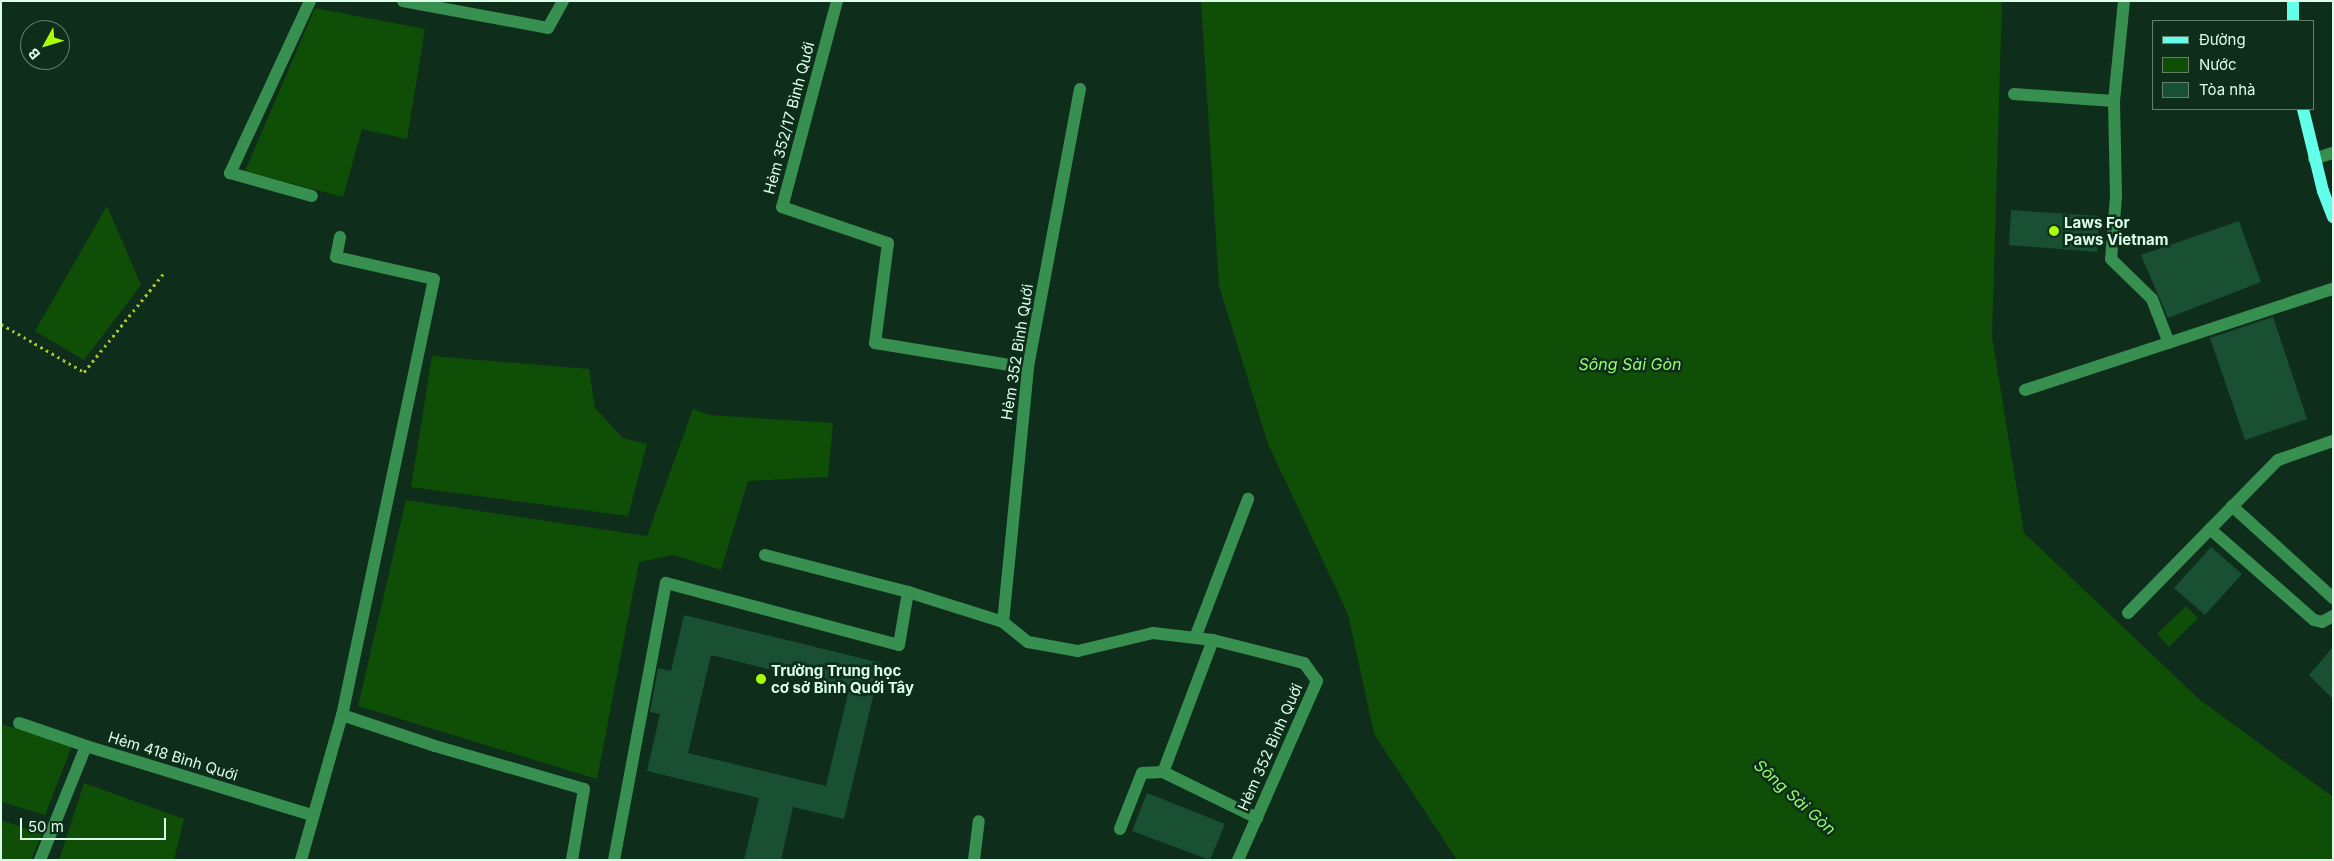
<!DOCTYPE html>
<meta charset="utf-8">
<style>
body{margin:0}
#map{position:relative;width:2334px;height:861px;overflow:hidden;background:#0f2d1b;font-family:Inter,sans-serif}
div>[style]{position:absolute}
[style*='--x']{left:calc(var(--x)*1px);top:calc(var(--y)*1px);width:calc(var(--w)*1px);rotate:calc(var(--a)*1deg)}
.water>*{inset:0;background:#0f4e06}
.building>*{inset:0;background:#194f32}
.path>*{height:3px;margin-top:-1.5px;transform-origin:0;background:repeating-linear-gradient(90deg,#aac726 0 2.5px,transparent 0 6.5px)}
.minor>*{height:12px;margin:-6px;padding:0 6px;transform-origin:6px;border-radius:6px;background:#378f50}
.major>*{height:12px;margin:-6px;padding:0 6px;transform-origin:6px;border-radius:6px;background:#62ffeb}
.dots>*{width:14px;height:14px;translate:-50% -50%;box-sizing:border-box;border:2px solid #0f2d1b;border-radius:50%}
span{translate:-50% -50%;white-space:nowrap;text-align:center;line-height:1.15;-webkit-text-stroke:5px #0f2d1b;paint-order:stroke}
.street-label{font-size:15px;color:#dbffe8}
.poi-label{font-size:15px;color:#dbffe8;font-weight:700}
.left{translate:0 -50%;text-align:left}
.water-label{font-size:16px;color:#95ff69;font-style:italic}
.frame{position:absolute;inset:0;border:2px solid #dbffe8;pointer-events:none}
.legend{position:absolute;left:2152px;top:20px;width:162px;height:90px;box-sizing:border-box;background:#0f2d1b;border:1px solid #61816d;margin:0;padding:6px 9px;list-style:none;font-size:15px;color:#dbffe8}
.legend li{display:flex;align-items:center;gap:10px;height:25px}
.legend b{width:25px;border:1px solid #61816d}
.north{position:absolute;left:20px;top:20px;width:50px;height:50px;box-sizing:border-box;background:#0f2d1b;border:1px solid #61816d;border-radius:50%;rotate:231deg;font-size:14px;font-weight:700;line-height:20px;text-align:center;color:#dbffe8}
.north::after{content:'';display:block;margin:auto;width:18px;height:22px;background:#a9ff07;clip-path:polygon(50% 0,100% 100%,50% 72%,0 100%)}
.scale{position:absolute;left:20px;top:818px;width:146px;height:22px;box-sizing:border-box;border:2px solid #dbffe8;border-top:0;padding-left:6px;font-size:15px;line-height:18px;white-space:nowrap;color:#dbffe8;-webkit-text-stroke:4px #0f2d1b;paint-order:stroke}
</style>
<div id="map">
<div class="water">
<i style="clip-path:polygon(1201px 1px,2002px 1px,1992px 337px,2024px 533px,2200px 700px,2333px 797px,2333px 860px,1457px 860px,1374px 734px,1348px 614px,1268px 444px,1219px 286px)"></i>
<i style="clip-path:polygon(315px 8px,425px 29px,407px 139px,362px 129px,343px 197px,245px 171px)"></i>
<i style="clip-path:polygon(107px 206px,141px 285px,84px 360px,35px 331px)"></i>
<i style="clip-path:polygon(432px 356px,589px 369px,595px 408px,623px 438px,647px 444px,628px 516px,411px 487px)"></i>
<i style="clip-path:polygon(693px 409px,709px 415px,833px 423px,828px 477px,748px 481px,721px 570px,674px 555px,639px 562px,597px 779px,358px 706px,406px 500px,647px 536px)"></i>
<i style="clip-path:polygon(2186px 606px,2198px 618px,2169px 647px,2157px 634px)"></i>
<i style="clip-path:polygon(1px 724px,72px 746px,45px 815px,1px 802px)"></i>
<i style="clip-path:polygon(84px 783px,184px 819px,174px 860px,59px 860px)"></i>
<i style="clip-path:polygon(1px 820px,42px 834px,31px 860px,1px 860px)"></i>
</div>
<div class="building">
<i style="clip-path:polygon(2011px 210px,2099px 216px,2097px 252px,2009px 245px)"></i>
<i style="clip-path:polygon(2239px 221px,2261px 282px,2168px 318px,2141px 255px)"></i>
<i style="clip-path:polygon(2273px 317px,2307px 419px,2245px 440px,2210px 338px)"></i>
<i style="clip-path:polygon(2211px 547px,2242px 574px,2205px 615px,2174px 588px)"></i>
<i style="clip-path:polygon(evenodd,684px 615px,881px 663px,844px 819px,793px 807px,781px 860px,744px 860px,759px 798px,647px 771px,660px 714px,650px 712px,658px 668px,671px 671px,684px 615px,711px 655px,849px 689px,826px 786px,688px 753px,711px 655px)"></i>
<i style="clip-path:polygon(2333px 647px,2333px 699px,2309px 675px)"></i>
<i style="clip-path:polygon(1147px 793px,1225px 824px,1210px 860px,1132px 831px)"></i>
</div>
<div class="path">
<i style="--x:1;--y:324;--w:96;--a:30"></i>
<i style="--x:84;--y:372;--w:126;--a:-51.1"></i>
</div>
<div class="minor">
<i style="--x:310;--y:1;--w:190;--a:114.9"></i>
<i style="--x:230;--y:173;--w:85;--a:15.7"></i>
<i style="--x:403;--y:1;--w:147;--a:10.5"></i>
<i style="--x:548;--y:28;--w:31;--a:-61"></i>
<i style="--x:837;--y:1;--w:213;--a:104.9"></i>
<i style="--x:782;--y:207;--w:112;--a:18.8"></i>
<i style="--x:888;--y:243;--w:101;--a:97.4"></i>
<i style="--x:875;--y:343;--w:155;--a:9.3"></i>
<i style="--x:2124;--y:1;--w:100;--a:95.7"></i>
<i style="--x:2114;--y:101;--w:95;--a:88.8"></i>
<i style="--x:2116;--y:196;--w:63;--a:94.5"></i>
<i style="--x:2111;--y:259;--w:57;--a:44.3"></i>
<i style="--x:2152;--y:299;--w:47;--a:68.9"></i>
<i style="--x:1080;--y:89;--w:284;--a:100.6"></i>
<i style="--x:1028;--y:368;--w:255;--a:95.6"></i>
<i style="--x:1003;--y:622;--w:32;--a:39"></i>
<i style="--x:1028;--y:642;--w:51;--a:10.2"></i>
<i style="--x:1078;--y:651;--w:77;--a:-13.5"></i>
<i style="--x:1153;--y:633;--w:60;--a:6.7"></i>
<i style="--x:1213;--y:640;--w:94;--a:14.2"></i>
<i style="--x:1304;--y:663;--w:22;--a:54"></i>
<i style="--x:1317;--y:681;--w:196;--a:113.8"></i>
<i style="--x:2014;--y:94;--w:100;--a:4"></i>
<i style="--x:2314;--y:159;--w:20;--a:-18"></i>
<i style="--x:340;--y:237;--w:20;--a:101"></i>
<i style="--x:336;--y:257;--w:100;--a:12.7"></i>
<i style="--x:434;--y:279;--w:446;--a:101.9"></i>
<i style="--x:342;--y:715;--w:98;--a:18.4"></i>
<i style="--x:435;--y:746;--w:155;--a:16.1"></i>
<i style="--x:584;--y:789;--w:72;--a:99.6"></i>
<i style="--x:2025;--y:390;--w:324;--a:-18.2"></i>
<i style="--x:2232;--y:506;--w:137;--a:42.3"></i>
<i style="--x:2210;--y:529;--w:138;--a:41.2"></i>
<i style="--x:2314;--y:620;--w:8;--a:14"></i>
<i style="--x:2322;--y:622;--w:13;--a:-29"></i>
<i style="--x:765;--y:555;--w:148;--a:14.5"></i>
<i style="--x:908;--y:592;--w:100;--a:17.5"></i>
<i style="--x:2128;--y:613;--w:214;--a:-45.6"></i>
<i style="--x:2278;--y:460;--w:58;--a:-19.1"></i>
<i style="--x:1195;--y:638;--w:149;--a:-69.1"></i>
<i style="--x:1213;--y:640;--w:141;--a:110.7"></i>
<i style="--x:1163;--y:772;--w:105;--a:26.1"></i>
<i style="--x:19;--y:723;--w:71;--a:18.9"></i>
<i style="--x:1120;--y:829;--w:60;--a:-68.6"></i>
<i style="--x:1142;--y:773;--w:21;--a:-3"></i>
<i style="--x:40;--y:860;--w:123;--a:-68"></i>
<i style="--x:86;--y:746;--w:235;--a:17"></i>
<i style="--x:301;--y:860;--w:151;--a:-74.2"></i>
<i style="--x:614;--y:860;--w:282;--a:-79.4"></i>
<i style="--x:666;--y:583;--w:241;--a:14.9"></i>
<i style="--x:899;--y:645;--w:54;--a:-80.4"></i>
<i style="--x:974;--y:860;--w:39;--a:-83"></i>
</div>
<div class="major">
<i style="--x:2293;--y:21;--w:20;--a:-90"></i>
<i style="--x:2303;--y:109;--w:84;--a:76.3"></i>
<i style="--x:2323;--y:191;--w:28;--a:69"></i>
</div>
<div class="dots">
<i style="left:2054px;top:231px;background:#a9ff07"></i>
<i style="left:761px;top:679px;background:#a9ff07"></i>
</div>
<div class="street-label">
<span style="left:789px;top:118px;rotate:-75deg">Hẻm 352/17 Bình Quới</span>
<span style="left:1017px;top:352px;rotate:-81deg">Hẻm 352 Bình Quới</span>
<span style="left:1270px;top:747px;rotate:-66deg">Hẻm 352 Bình Quới</span>
<span style="left:173px;top:756px;rotate:17deg">Hẻm 418 Bình Quới</span>
</div>
<div class="poi-label">
<span class="left" style="left:2064px;top:231px">Laws For<br>Paws Vietnam</span>
<span class="left" style="left:771px;top:679px">Trường Trung học<br>cơ sở Bình Quới Tây</span>
</div>
<div class="water-label">
<span style="left:1630px;top:364px">Sông Sài Gòn</span>
<span style="left:1795px;top:797px;rotate:42deg">Sông Sài Gòn</span>
</div>
<div class="frame"></div>
<ul class="legend">
<li><b style="height:6px;background:#62ffeb"></b>Đường</li>
<li><b style="height:14px;background:#0f4e06"></b>Nước</li>
<li><b style="height:14px;background:#194f32"></b>Tòa nhà</li>
</ul>
<div class="north">B</div>
<div class="scale">50 m</div>
</div>
